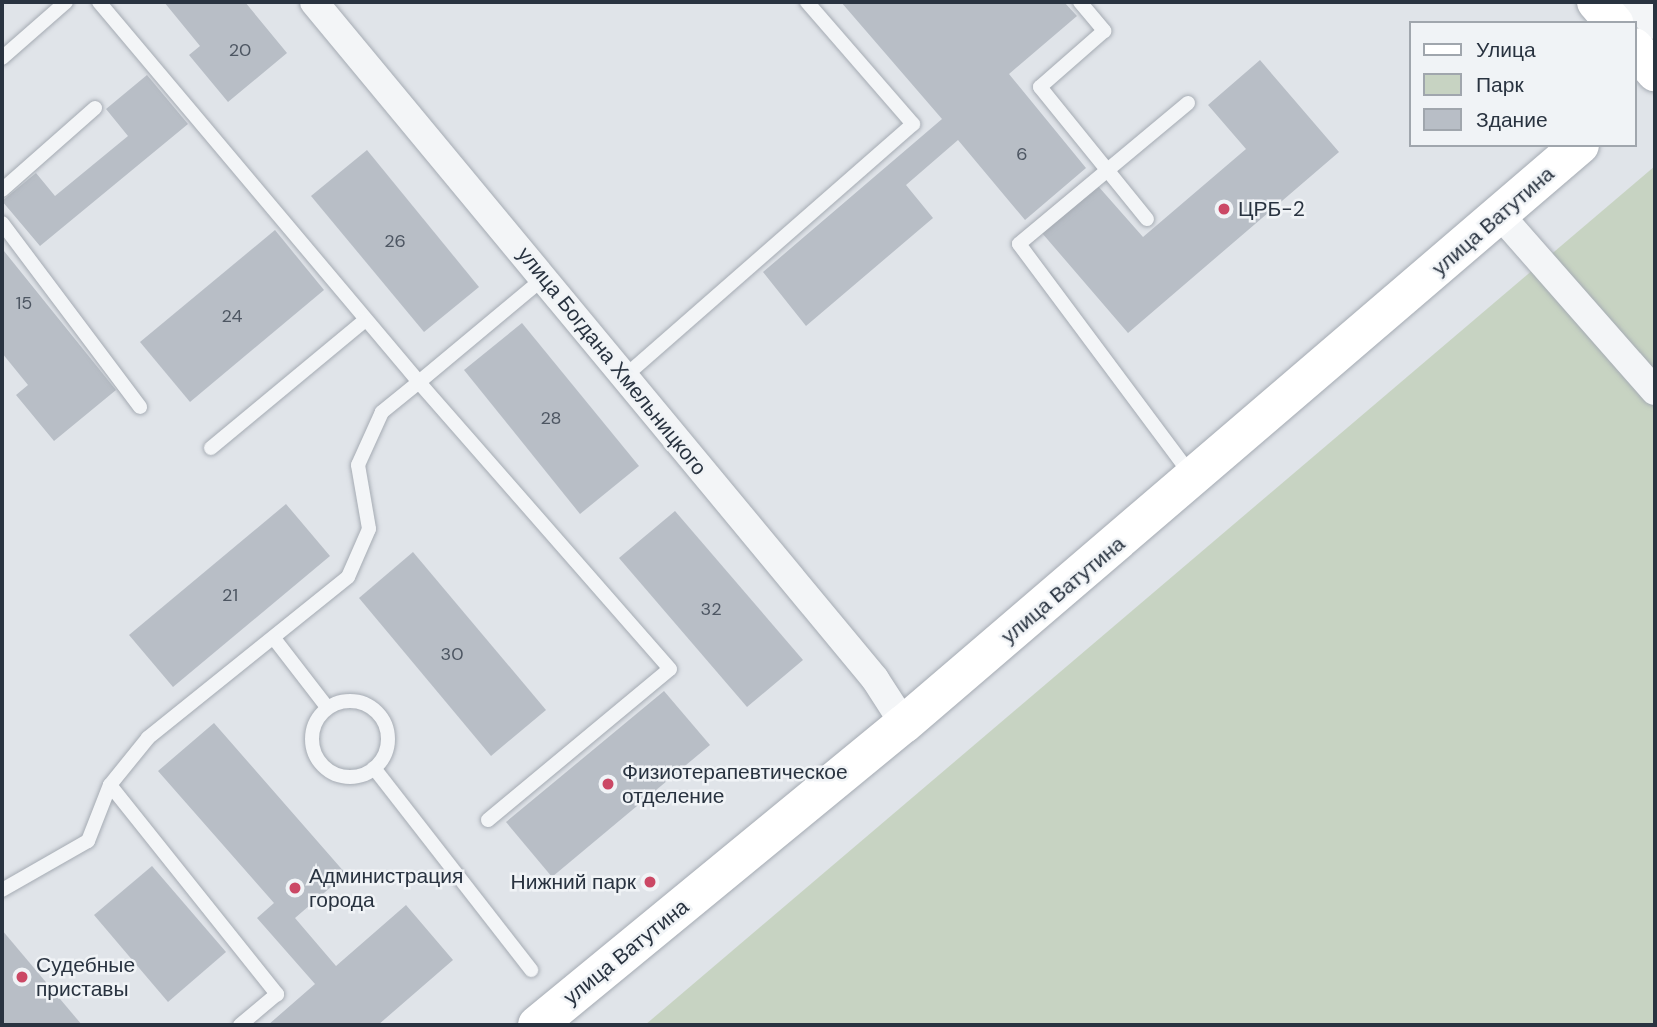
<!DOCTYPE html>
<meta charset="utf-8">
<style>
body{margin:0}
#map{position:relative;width:1657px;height:1027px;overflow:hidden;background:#e0e4e9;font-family:"DM Sans",sans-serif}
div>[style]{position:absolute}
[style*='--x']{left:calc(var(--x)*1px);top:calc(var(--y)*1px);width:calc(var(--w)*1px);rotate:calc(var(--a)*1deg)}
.green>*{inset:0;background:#c7d3c2}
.building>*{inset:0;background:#b8bec6}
.roads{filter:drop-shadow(0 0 2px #a5abb3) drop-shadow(0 0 2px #a5abb3)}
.lane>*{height:14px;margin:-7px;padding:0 7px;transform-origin:7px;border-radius:7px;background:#f3f5f7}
.lane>.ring{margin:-7px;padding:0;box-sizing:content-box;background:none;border:14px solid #f3f5f7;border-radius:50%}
.street>*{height:28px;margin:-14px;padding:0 14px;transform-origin:14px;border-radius:14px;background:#f3f5f7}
.secondary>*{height:38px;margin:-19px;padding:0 19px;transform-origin:19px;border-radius:19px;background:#fff}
.dots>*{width:19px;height:19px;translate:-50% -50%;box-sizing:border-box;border:4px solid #f0f3f6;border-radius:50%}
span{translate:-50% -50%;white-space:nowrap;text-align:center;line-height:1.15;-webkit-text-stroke:5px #f0f3f6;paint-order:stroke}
.number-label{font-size:18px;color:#4d5662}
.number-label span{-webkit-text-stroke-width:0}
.poi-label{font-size:21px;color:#293340}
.left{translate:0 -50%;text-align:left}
.right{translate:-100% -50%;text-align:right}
.street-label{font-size:21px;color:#293340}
.frame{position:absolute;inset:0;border:4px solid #293340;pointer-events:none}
.legend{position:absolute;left:1409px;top:21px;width:228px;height:126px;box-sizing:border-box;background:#f0f3f6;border:2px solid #a0a6ad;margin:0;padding:9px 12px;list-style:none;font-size:21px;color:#293340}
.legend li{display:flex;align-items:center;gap:14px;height:35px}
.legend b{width:35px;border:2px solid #a0a6ad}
</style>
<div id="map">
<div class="green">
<i style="clip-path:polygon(1655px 166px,1655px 1025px,645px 1025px)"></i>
</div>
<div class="building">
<i style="clip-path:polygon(164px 2px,245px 2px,287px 53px,228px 102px,189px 55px,200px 46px)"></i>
<i style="clip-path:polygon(841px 2px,1064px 2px,1077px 16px,1009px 74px,1086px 168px,1025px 220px,958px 140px,906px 185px,933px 218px,806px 326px,763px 272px,942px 119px)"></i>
<i style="clip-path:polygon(1260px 60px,1339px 152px,1128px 333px,1042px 233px,1098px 186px,1143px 237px,1246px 149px,1208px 105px)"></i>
<i style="clip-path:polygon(147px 75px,188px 124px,40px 246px,2px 201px,36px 173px,55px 196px,128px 136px,106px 109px)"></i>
<i style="clip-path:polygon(367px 150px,479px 287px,424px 332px,311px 196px)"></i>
<i style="clip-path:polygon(275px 230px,324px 290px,190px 402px,140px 342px)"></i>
<i style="clip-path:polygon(4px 251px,116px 390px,54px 441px,16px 395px,28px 385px,2px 353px)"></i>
<i style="clip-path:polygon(522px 323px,639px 466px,580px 514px,464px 370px)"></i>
<i style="clip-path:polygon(286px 504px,330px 556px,173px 687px,129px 635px)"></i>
<i style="clip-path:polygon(675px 511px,803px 660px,747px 707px,619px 558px)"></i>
<i style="clip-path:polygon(413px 552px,546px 710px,491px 756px,359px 598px)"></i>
<i style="clip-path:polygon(664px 691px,710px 745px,552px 877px,506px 822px)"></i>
<i style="clip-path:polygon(214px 723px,346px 874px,295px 918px,336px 966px,406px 905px,453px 960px,378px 1025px,268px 1025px,315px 984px,257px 918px,274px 903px,158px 771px)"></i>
<i style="clip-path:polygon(152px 866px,226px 952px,168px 1002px,94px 915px)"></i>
<i style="clip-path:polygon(2px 930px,82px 1025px,2px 1025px)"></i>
</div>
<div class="roads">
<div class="lane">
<i style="--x:99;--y:2;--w:497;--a:49.9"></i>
<i style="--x:419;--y:382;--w:48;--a:141"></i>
<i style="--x:382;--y:412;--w:58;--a:114.4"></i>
<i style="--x:358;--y:465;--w:65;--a:80.2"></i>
<i style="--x:369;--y:529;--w:52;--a:113.6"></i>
<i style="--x:348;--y:577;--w:257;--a:141.2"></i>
<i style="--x:148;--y:738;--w:60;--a:129"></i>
<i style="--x:110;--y:785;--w:268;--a:51.4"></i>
<i style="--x:277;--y:994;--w:48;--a:140"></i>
<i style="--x:1080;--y:2;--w:38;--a:50"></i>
<i style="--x:1104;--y:31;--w:85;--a:138.8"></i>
<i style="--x:1040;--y:87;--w:170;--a:51"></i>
<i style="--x:2;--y:58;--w:85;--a:-41.2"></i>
<i style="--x:1188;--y:103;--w:220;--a:140.2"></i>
<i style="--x:1019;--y:244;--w:289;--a:53.3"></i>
<i style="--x:2;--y:190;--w:124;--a:-41.4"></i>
<i style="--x:2;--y:223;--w:230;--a:53.1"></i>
<i style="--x:624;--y:377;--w:384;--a:-41.2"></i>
<i style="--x:913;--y:124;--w:162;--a:-131"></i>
<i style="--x:211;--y:448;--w:200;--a:-39.7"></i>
<i style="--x:276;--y:641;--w:83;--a:52.3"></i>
<i class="ring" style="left:312px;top:701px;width:62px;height:62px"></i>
<i style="--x:374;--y:768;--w:256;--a:52.1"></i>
<i style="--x:488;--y:820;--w:236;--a:-39.7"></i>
<i style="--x:670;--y:669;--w:381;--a:-131.2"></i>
<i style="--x:419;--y:382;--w:163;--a:-39.8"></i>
<i style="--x:2;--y:890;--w:99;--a:-29.7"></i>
<i style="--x:88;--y:841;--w:60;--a:-68.6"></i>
</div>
<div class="street">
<i style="--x:314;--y:2;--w:879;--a:50.35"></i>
<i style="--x:875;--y:679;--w:54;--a:57.2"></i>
<i style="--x:1631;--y:2;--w:33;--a:44"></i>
<i style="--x:1501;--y:216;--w:233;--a:48.7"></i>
</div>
<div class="secondary">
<i style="--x:1596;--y:2;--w:28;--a:49"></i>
<i style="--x:1634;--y:47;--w:33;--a:50"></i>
<i style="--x:537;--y:1025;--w:475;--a:-39.4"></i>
<i style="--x:904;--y:724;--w:890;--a:-40.58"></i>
</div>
</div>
<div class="dots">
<i style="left:1224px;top:209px;background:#cb4865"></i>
<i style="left:608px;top:784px;background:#cb4865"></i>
<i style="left:650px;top:882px;background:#cb4865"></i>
<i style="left:295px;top:888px;background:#cb4865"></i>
<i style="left:22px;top:977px;background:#cb4865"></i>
</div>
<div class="number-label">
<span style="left:240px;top:50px">20</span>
<span style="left:1022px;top:154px">6</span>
<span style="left:395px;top:241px">26</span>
<span style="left:24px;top:303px">15</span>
<span style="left:232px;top:316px">24</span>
<span style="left:551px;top:418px">28</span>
<span style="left:230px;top:595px">21</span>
<span style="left:711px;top:609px">32</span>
<span style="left:452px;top:654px">30</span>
</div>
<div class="poi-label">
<span class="left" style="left:1238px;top:209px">ЦРБ-2</span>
<span class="left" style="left:622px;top:784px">Физиотерапевтическое<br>отделение</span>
<span class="left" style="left:309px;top:888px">Администрация<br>города</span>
<span class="right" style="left:636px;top:882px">Нижний парк</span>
<span class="left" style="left:36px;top:977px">Судебные<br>приставы</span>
</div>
<div class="street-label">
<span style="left:1493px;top:221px;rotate:-41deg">улица Ватутина</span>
<span style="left:612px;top:361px;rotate:51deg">улица Богдана Хмельницкого</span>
<span style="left:1063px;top:590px;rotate:-40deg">улица Ватутина</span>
<span style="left:626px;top:952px;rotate:-39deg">улица Ватутина</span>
</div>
<div class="frame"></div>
<ul class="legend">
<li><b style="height:9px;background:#fff"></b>Улица</li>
<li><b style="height:19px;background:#c7d3c2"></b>Парк</li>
<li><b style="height:19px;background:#b8bec6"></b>Здание</li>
</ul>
</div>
